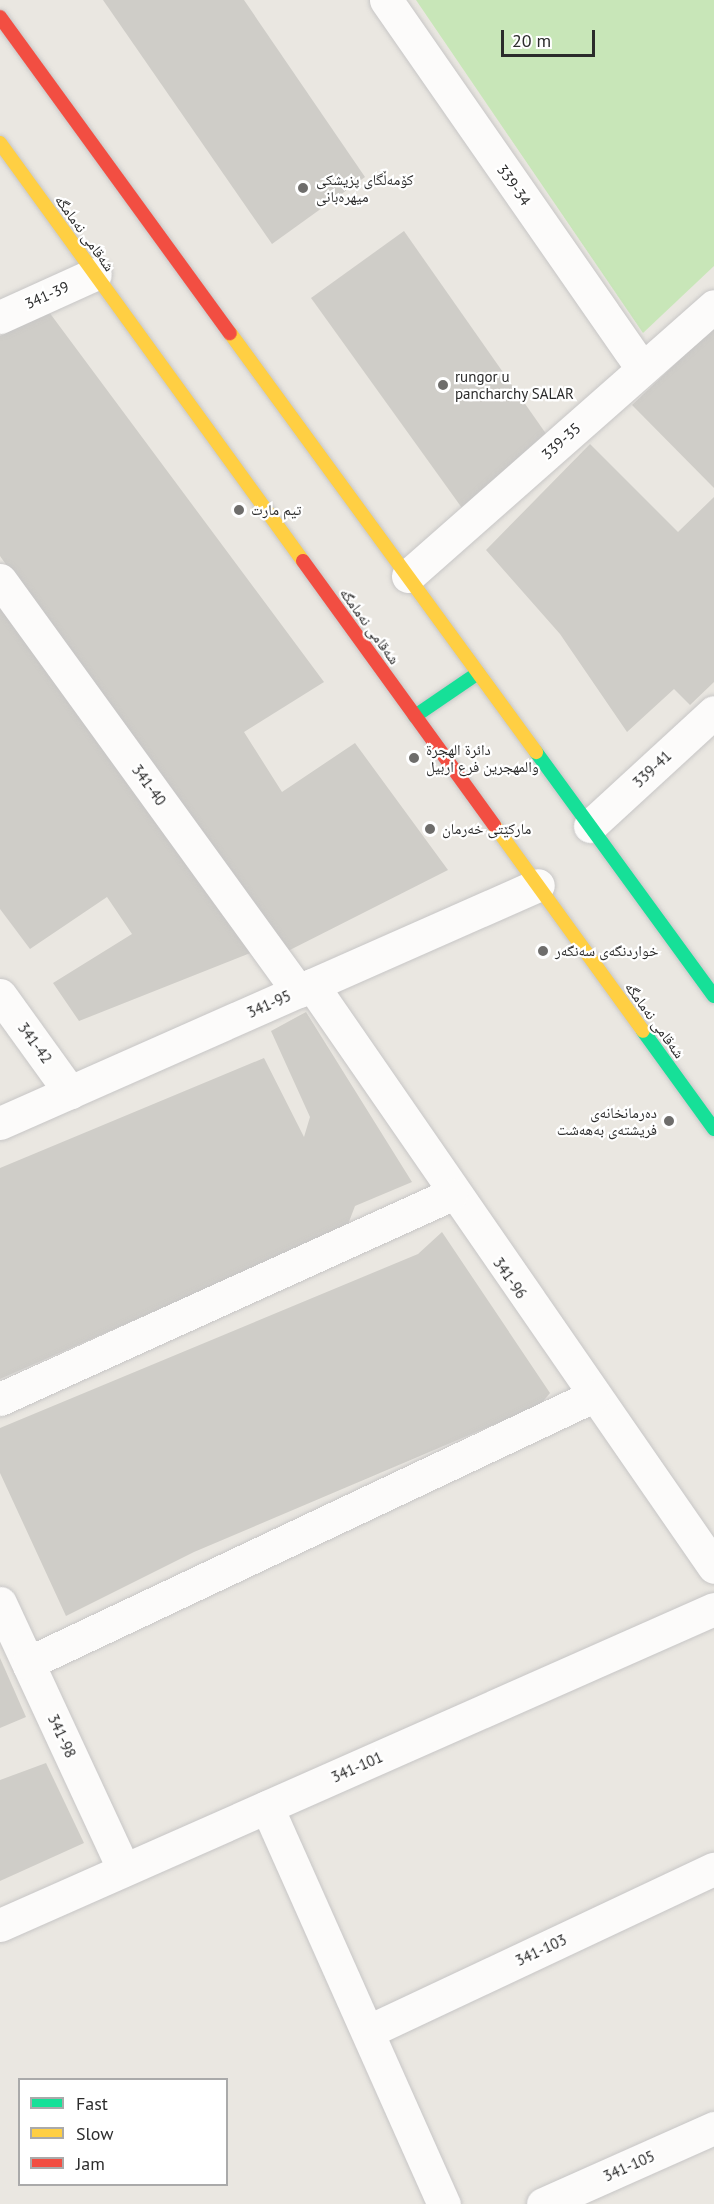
<!DOCTYPE html>
<meta charset="utf-8">
<style>
body{margin:0}
#map{position:relative;width:714px;height:2204px;overflow:hidden;background:#eae7e1;font-family:"PT Sans","Noto Naskh Arabic",sans-serif}
div>[style]{position:absolute}
[style*='--x']{left:calc(var(--x)*1px);top:calc(var(--y)*1px);width:calc(var(--w)*1px);rotate:calc(var(--a)*1deg)}
.green>*{inset:0;background:#c8e6b8}
.building>*{inset:0;background:#cfcdc8}
.roads{filter:drop-shadow(0 0 2px #c7c6c6) drop-shadow(0 0 2px #c7c6c6)}
.street>*{height:33px;margin:-16.5px;padding:0 16.5px;transform-origin:16.5px;border-radius:16.5px;background:#fcfbfa}
.fast>*{height:14px;margin:-7px;padding:0 7px;transform-origin:7px;border-radius:7px;background:#16e098}
.slow>*{height:14px;margin:-7px;padding:0 7px;transform-origin:7px;border-radius:7px;background:#ffcf43}
.jam>*{height:14px;margin:-7px;padding:0 7px;transform-origin:7px;border-radius:7px;background:#f24e42}
.dots>*{width:16px;height:16px;translate:-50% -50%;box-sizing:border-box;border:3px solid #fff;border-radius:50%}
span{translate:-50% -50%;white-space:nowrap;text-align:center;line-height:1.15;-webkit-text-stroke:4.5px #fff;paint-order:stroke}
.poi-label{font-size:15px;color:#2b2b2b}
.left{translate:0 -50%;text-align:left}
.right{translate:-100% -50%;text-align:right}
.street-label{font-size:15px;color:#2b2b2b}
.legend{position:absolute;left:18px;top:2078px;width:210px;height:108px;box-sizing:border-box;background:#fff;border:2px solid #aaa;margin:0;padding:8px 10px;list-style:none;font-size:18px;color:#2b2b2b}
.legend li{display:flex;align-items:center;gap:12px;height:30px}
.legend b{width:30px;border:2px solid #aaa}
.scale{position:absolute;left:501px;top:30px;width:94px;height:27px;box-sizing:border-box;border:3px solid #2b2b2b;border-top:0;padding-left:8px;font-size:18px;line-height:21px;white-space:nowrap;color:#2b2b2b;-webkit-text-stroke:4px #fff;paint-order:stroke}
</style>
<div id="map">
<div class="green">
<i style="clip-path:polygon(416px 0,714px 0,714px 266px,643px 333px)"></i>
</div>
<div class="building">
<i style="clip-path:polygon(103px 0,244px 0,365px 177px,272px 244px)"></i>
<i style="clip-path:polygon(404px 231px,549px 438px,462px 508px,311px 298px)"></i>
<i style="clip-path:polygon(49px 312px,324px 682px,244px 732px,282px 792px,355px 743px,448px 870px,280px 955px,0 556px,0 336px)"></i>
<i style="clip-path:polygon(714px 327px,714px 488px,632px 405px)"></i>
<i style="clip-path:polygon(590px 444px,678px 532px,714px 497px,714px 682px,690px 705px,674px 689px,627px 732px,560px 634px,486px 550px)"></i>
<i style="clip-path:polygon(0 595px,258px 950px,79px 1021px,53px 983px,132px 934px,107px 897px,30px 949px,0 909px)"></i>
<i style="clip-path:polygon(306px 1012px,412px 1182px,355px 1206px,347px 1227px,0 1379px,0 1168px,264px 1058px,304px 1137px,310px 1117px,271px 1031px)"></i>
<i style="clip-path:polygon(442px 1232px,550px 1393px,540px 1405px,194px 1552px,66px 1616px,0 1473px,0 1428px,418px 1254px)"></i>
<i style="clip-path:polygon(0 1658px,26px 1717px,0 1728px)"></i>
<i style="clip-path:polygon(46px 1763px,84px 1843px,0 1881px,0 1780px)"></i>
</div>
<div class="roads">
<div class="street">
<i style="--x:386;--y:0;--w:449;--a:55.2"></i>
<i style="--x:0;--y:317;--w:104;--a:-24.4"></i>
<i style="--x:408;--y:576;--w:408;--a:-41.4"></i>
<i style="--x:0;--y:580;--w:508;--a:54.06"></i>
<i style="--x:590;--y:826;--w:168;--a:-42.6"></i>
<i style="--x:312;--y:985;--w:707;--a:55.37"></i>
<i style="--x:0;--y:995;--w:120;--a:54.2"></i>
<i style="--x:0;--y:1123;--w:588;--a:-23.86"></i>
<i style="--x:0;--y:1399;--w:495;--a:-24.4"></i>
<i style="--x:0;--y:1603;--w:294;--a:65.1"></i>
<i style="--x:28;--y:1663;--w:625;--a:-25.29"></i>
<i style="--x:267;--y:1807;--w:435;--a:66"></i>
<i style="--x:0;--y:1925;--w:781;--a:-23.87"></i>
<i style="--x:369;--y:2031;--w:381;--a:-25.2"></i>
<i style="--x:543;--y:2204;--w:187;--a:-24"></i>
</div>
<div class="fast">
<i style="--x:415;--y:716;--w:76;--a:-34.3"></i>
<i style="--x:536;--y:752;--w:302;--a:53.9"></i>
<i style="--x:643;--y:1031;--w:121;--a:54.1"></i>
</div>
<div class="slow">
<i style="--x:0;--y:143;--w:516;--a:54.06"></i>
<i style="--x:230;--y:333;--w:519;--a:53.86"></i>
<i style="--x:494;--y:825;--w:254;--a:54.1"></i>
</div>
<div class="jam">
<i style="--x:0;--y:17;--w:391;--a:54"></i>
<i style="--x:303;--y:561;--w:326;--a:54.1"></i>
</div>
</div>
<div class="dots">
<i style="left:303px;top:188px;background:#6e6d6b"></i>
<i style="left:443px;top:385px;background:#6e6d6b"></i>
<i style="left:239px;top:510px;background:#6e6d6b"></i>
<i style="left:414px;top:758px;background:#6e6d6b"></i>
<i style="left:430px;top:829px;background:#6e6d6b"></i>
<i style="left:543px;top:951px;background:#6e6d6b"></i>
<i style="left:669px;top:1121px;background:#6e6d6b"></i>
</div>
<div class="poi-label">
<span class="left" style="left:316px;top:188px">کۆمەڵگای پزیشکی<br>میهرەبانی</span>
<span class="left" style="left:455px;top:385px">rungor u<br>pancharchy SALAR</span>
<span class="left" style="left:251px;top:510px">تیم مارت</span>
<span class="left" style="left:426px;top:758px">دائرة الهجرة<br>والمهجرين فرع اربيل</span>
<span class="left" style="left:442px;top:829px">مارکێتی خەرمان</span>
<span class="left" style="left:555px;top:951px">خواردنگەی سەنگەر</span>
<span class="right" style="left:657px;top:1121px">دەرمانخانەی<br>فریشتەی بەهەشت</span>
</div>
<div class="street-label">
<span style="left:514px;top:185px;rotate:55deg">339-34</span>
<span style="left:85px;top:233px;rotate:54deg">شەقامی نەمامگە</span>
<span style="left:47px;top:295px;rotate:-24deg">341-39</span>
<span style="left:561px;top:441px;rotate:-42deg">339-35</span>
<span style="left:370px;top:626px;rotate:54deg">شەقامی نەمامگە</span>
<span style="left:652px;top:769px;rotate:-43deg">339-41</span>
<span style="left:149px;top:785px;rotate:54deg">341-40</span>
<span style="left:269px;top:1004px;rotate:-24deg">341-95</span>
<span style="left:655px;top:1020px;rotate:54deg">شەقامی نەمامگە</span>
<span style="left:35px;top:1043px;rotate:54deg">341-42</span>
<span style="left:510px;top:1278px;rotate:55deg">341-96</span>
<span style="left:62px;top:1736px;rotate:65deg">341-98</span>
<span style="left:357px;top:1767px;rotate:-24deg">341-101</span>
<span style="left:541px;top:1950px;rotate:-25deg">341-103</span>
<span style="left:629px;top:2166px;rotate:-24deg">341-105</span>
</div>
<ul class="legend">
<li><b style="height:8px;background:#16e098"></b>Fast</li>
<li><b style="height:8px;background:#ffcf43"></b>Slow</li>
<li><b style="height:8px;background:#f24e42"></b>Jam</li>
</ul>
<div class="scale">20 m</div>
</div>
